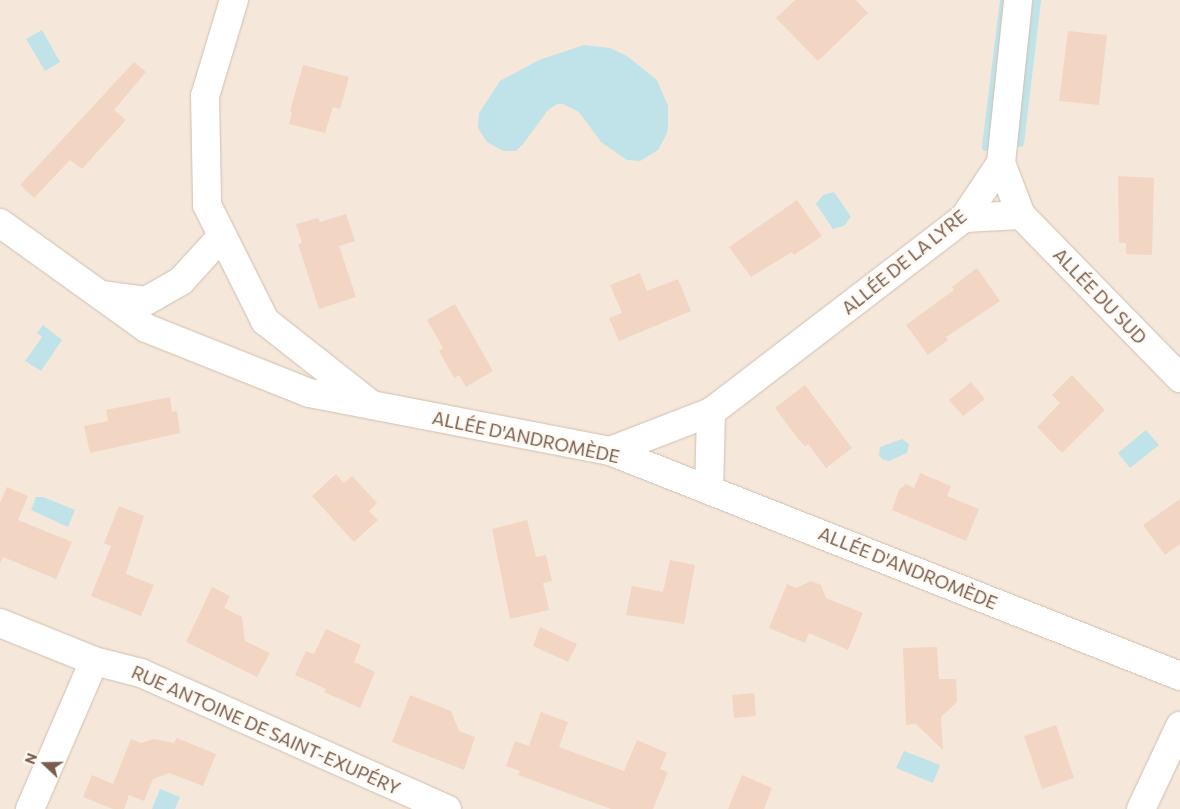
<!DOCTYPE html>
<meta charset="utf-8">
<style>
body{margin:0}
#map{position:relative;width:1180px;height:809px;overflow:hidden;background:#fdf6ec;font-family:Commissioner,sans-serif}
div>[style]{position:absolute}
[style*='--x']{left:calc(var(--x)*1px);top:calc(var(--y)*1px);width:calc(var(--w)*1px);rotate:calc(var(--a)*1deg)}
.residential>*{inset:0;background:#f5e8da}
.water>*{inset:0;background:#bfe3e8}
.stream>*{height:8px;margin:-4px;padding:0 4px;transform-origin:4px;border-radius:4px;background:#bfe3e8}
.building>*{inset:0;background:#f3d5c3}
.roads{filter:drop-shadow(0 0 1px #d1beb0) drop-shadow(0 0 1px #d1beb0)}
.street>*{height:28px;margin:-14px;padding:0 14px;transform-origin:14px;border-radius:14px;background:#fff}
span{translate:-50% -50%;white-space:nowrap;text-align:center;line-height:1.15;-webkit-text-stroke:4.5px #fffaf3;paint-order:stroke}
.street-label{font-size:18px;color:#7a5c4d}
.north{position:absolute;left:20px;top:739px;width:50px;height:50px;-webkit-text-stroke:4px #fffaf3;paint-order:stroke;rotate:291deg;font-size:14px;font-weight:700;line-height:20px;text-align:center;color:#7a5c4d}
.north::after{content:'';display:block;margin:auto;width:18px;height:22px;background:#7a5c4d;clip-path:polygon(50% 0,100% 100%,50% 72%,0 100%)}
</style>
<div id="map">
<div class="residential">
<i style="clip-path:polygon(0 0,1180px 0,1180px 809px,0 809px)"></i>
</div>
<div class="water">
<i style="clip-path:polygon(42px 30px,60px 62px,45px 71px,26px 39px)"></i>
<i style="clip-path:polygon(584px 45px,610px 48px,627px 56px,657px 80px,668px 106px,668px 124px,667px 133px,658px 150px,640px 161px,627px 160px,601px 142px,579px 112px,563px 104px,557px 104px,548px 110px,523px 144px,516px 151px,503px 151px,487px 142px,478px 128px,479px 113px,500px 81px,539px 60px)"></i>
<i style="clip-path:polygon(834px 192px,851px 217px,844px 226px,833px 229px,816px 204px,823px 195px)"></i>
<i style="clip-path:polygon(43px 325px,62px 340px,41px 371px,25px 361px,42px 337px,37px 333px)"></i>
<i style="clip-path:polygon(1146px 430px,1159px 445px,1130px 468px,1118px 453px)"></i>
<i style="clip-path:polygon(902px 439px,909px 444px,907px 453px,889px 461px,882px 459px,879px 455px,880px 447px)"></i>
<i style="clip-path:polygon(36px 497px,43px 497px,75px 510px,68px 527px,31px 510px)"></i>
<i style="clip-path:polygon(904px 751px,940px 765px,933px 783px,896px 768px)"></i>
<i style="clip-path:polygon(160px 789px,180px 797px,175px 809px,152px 809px)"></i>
</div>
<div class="stream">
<i style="--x:1020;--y:143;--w:144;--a:-83.2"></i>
<i style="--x:986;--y:147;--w:148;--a:-83"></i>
</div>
<div class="building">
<i style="clip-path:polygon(795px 0,856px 0,868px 13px,818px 61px,776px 18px)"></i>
<i style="clip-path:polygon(1068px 31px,1107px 35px,1099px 105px,1059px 101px)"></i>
<i style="clip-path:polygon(134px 62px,146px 72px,114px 110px,126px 120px,82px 169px,70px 160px,34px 198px,20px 185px)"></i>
<i style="clip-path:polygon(303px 65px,349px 77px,340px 109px,333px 107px,325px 133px,289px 124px,292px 112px,290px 111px)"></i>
<i style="clip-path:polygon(1118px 176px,1154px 178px,1152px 255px,1126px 254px,1126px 243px,1119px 243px)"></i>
<i style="clip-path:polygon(797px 200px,822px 236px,794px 255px,792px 252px,751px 277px,729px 247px)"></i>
<i style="clip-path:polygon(346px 214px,355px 241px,339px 246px,356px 297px,319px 309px,298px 244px,302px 243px,296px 224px,318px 218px,320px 222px)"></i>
<i style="clip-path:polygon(977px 268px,1000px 301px,946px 337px,948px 340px,928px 355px,906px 325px,954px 290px,952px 287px)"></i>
<i style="clip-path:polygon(640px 273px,647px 291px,678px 279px,691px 311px,619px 341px,609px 318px,622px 313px,610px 285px)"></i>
<i style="clip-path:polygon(455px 304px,493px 371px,466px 387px,459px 375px,454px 378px,439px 351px,443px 348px,427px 320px)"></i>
<i style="clip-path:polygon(1072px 375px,1105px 410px,1062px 453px,1037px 427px,1060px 403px,1052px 395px)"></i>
<i style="clip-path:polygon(971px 382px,985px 399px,963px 416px,949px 400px)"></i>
<i style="clip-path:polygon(805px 385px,852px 448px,826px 468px,808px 444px,805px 446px,798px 439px,775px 408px)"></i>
<i style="clip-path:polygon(170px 397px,172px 412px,177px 411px,180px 433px,90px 453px,84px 426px,108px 421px,106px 410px)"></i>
<i style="clip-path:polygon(920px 473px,951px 486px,947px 496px,979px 509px,966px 541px,892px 510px,899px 490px,906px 484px,914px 488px)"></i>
<i style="clip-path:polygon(336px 474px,344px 483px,352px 476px,377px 503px,369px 511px,378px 520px,354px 542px,312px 496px)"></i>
<i style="clip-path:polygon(7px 487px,28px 496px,18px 520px,72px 542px,56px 579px,3px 557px,0 563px,0 503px)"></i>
<i style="clip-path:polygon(1180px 499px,1180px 544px,1165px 555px,1143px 525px)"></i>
<i style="clip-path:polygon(119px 506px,144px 516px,126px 574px,154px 585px,141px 616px,91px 596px,111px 546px,104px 543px)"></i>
<i style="clip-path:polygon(527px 520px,536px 557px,546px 555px,552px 581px,543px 583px,549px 610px,510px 619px,492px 529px)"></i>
<i style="clip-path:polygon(670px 560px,695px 565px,684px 624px,626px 615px,632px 586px,663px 592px)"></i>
<i style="clip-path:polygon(811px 581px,821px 585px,826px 598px,863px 613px,848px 650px,809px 633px,805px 643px,769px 628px,787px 584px,796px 588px)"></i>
<i style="clip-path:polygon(212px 587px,230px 596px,224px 608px,242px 617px,245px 641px,270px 653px,257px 677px,186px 642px)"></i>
<i style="clip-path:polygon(540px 627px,577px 644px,568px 662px,533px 646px)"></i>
<i style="clip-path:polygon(326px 629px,361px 645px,354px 662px,375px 672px,360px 708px,324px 692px,326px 689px,295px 675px,306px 651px,314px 654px)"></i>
<i style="clip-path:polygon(937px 647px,939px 679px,956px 679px,957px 702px,941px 717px,943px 750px,916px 724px,906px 725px,903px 648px)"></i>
<i style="clip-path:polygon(754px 693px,756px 716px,734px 718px,732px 695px)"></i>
<i style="clip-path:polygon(410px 695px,451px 711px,459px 731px,475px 737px,464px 770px,392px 742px)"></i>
<i style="clip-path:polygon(541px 712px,568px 722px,559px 747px,624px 771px,637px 740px,667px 753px,660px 769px,668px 772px,653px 809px,611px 809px,518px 775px,520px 771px,506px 766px,515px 741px,529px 746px)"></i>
<i style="clip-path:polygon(1056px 725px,1074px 778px,1042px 789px,1024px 736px)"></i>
<i style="clip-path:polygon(177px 738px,216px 754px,203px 786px,169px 773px,153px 779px,144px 801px,129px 795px,124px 809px,113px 809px,83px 797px,92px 775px,113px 784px,131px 739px,141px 743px,154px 739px,174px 743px)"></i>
<i style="clip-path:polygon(742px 775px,772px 788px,764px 809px,728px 809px)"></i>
</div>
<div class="roads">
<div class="street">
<i style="--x:234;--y:0;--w:100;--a:106.8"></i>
<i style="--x:205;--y:96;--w:109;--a:88.9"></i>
<i style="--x:207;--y:205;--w:130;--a:63.4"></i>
<i style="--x:265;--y:321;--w:131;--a:38.2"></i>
<i style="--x:1001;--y:163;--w:56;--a:69"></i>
<i style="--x:1021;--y:215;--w:228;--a:45.7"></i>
<i style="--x:964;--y:218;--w:57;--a:-3"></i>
<i style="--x:0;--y:223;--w:180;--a:35.7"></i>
<i style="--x:146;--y:328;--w:175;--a:21.7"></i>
<i style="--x:309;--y:393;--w:307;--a:10.9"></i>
<i style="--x:610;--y:451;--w:613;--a:21.54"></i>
<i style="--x:101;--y:295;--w:45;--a:7.6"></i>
<i style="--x:146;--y:301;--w:40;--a:-29.7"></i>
<i style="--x:181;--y:281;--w:61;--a:-47.7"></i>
<i style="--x:610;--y:451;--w:108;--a:-21.1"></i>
<i style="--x:711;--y:412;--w:319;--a:-37.5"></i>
<i style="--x:964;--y:218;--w:66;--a:-56.1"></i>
<i style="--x:1001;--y:163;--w:164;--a:-84"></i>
<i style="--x:709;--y:490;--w:78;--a:-88.5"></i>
<i style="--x:0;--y:623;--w:101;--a:22"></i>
<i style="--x:94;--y:661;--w:49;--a:14.3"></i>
<i style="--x:141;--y:673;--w:335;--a:24"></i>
<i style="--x:30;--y:809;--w:161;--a:-66.6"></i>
<i style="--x:1141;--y:809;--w:92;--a:-64.8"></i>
</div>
</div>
<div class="street-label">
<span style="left:904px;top:262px;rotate:-39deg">ALLÉE DE LA LYRE</span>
<span style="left:1100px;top:296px;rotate:46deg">ALLÉE DU SUD</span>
<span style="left:526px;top:437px;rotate:12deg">ALLÉE D'ANDROMÈDE</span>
<span style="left:908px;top:568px;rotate:22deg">ALLÉE D'ANDROMÈDE</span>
<span style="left:266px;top:730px;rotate:24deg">RUE ANTOINE DE SAINT-EXUPÉRY</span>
</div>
<div class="north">N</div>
</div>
